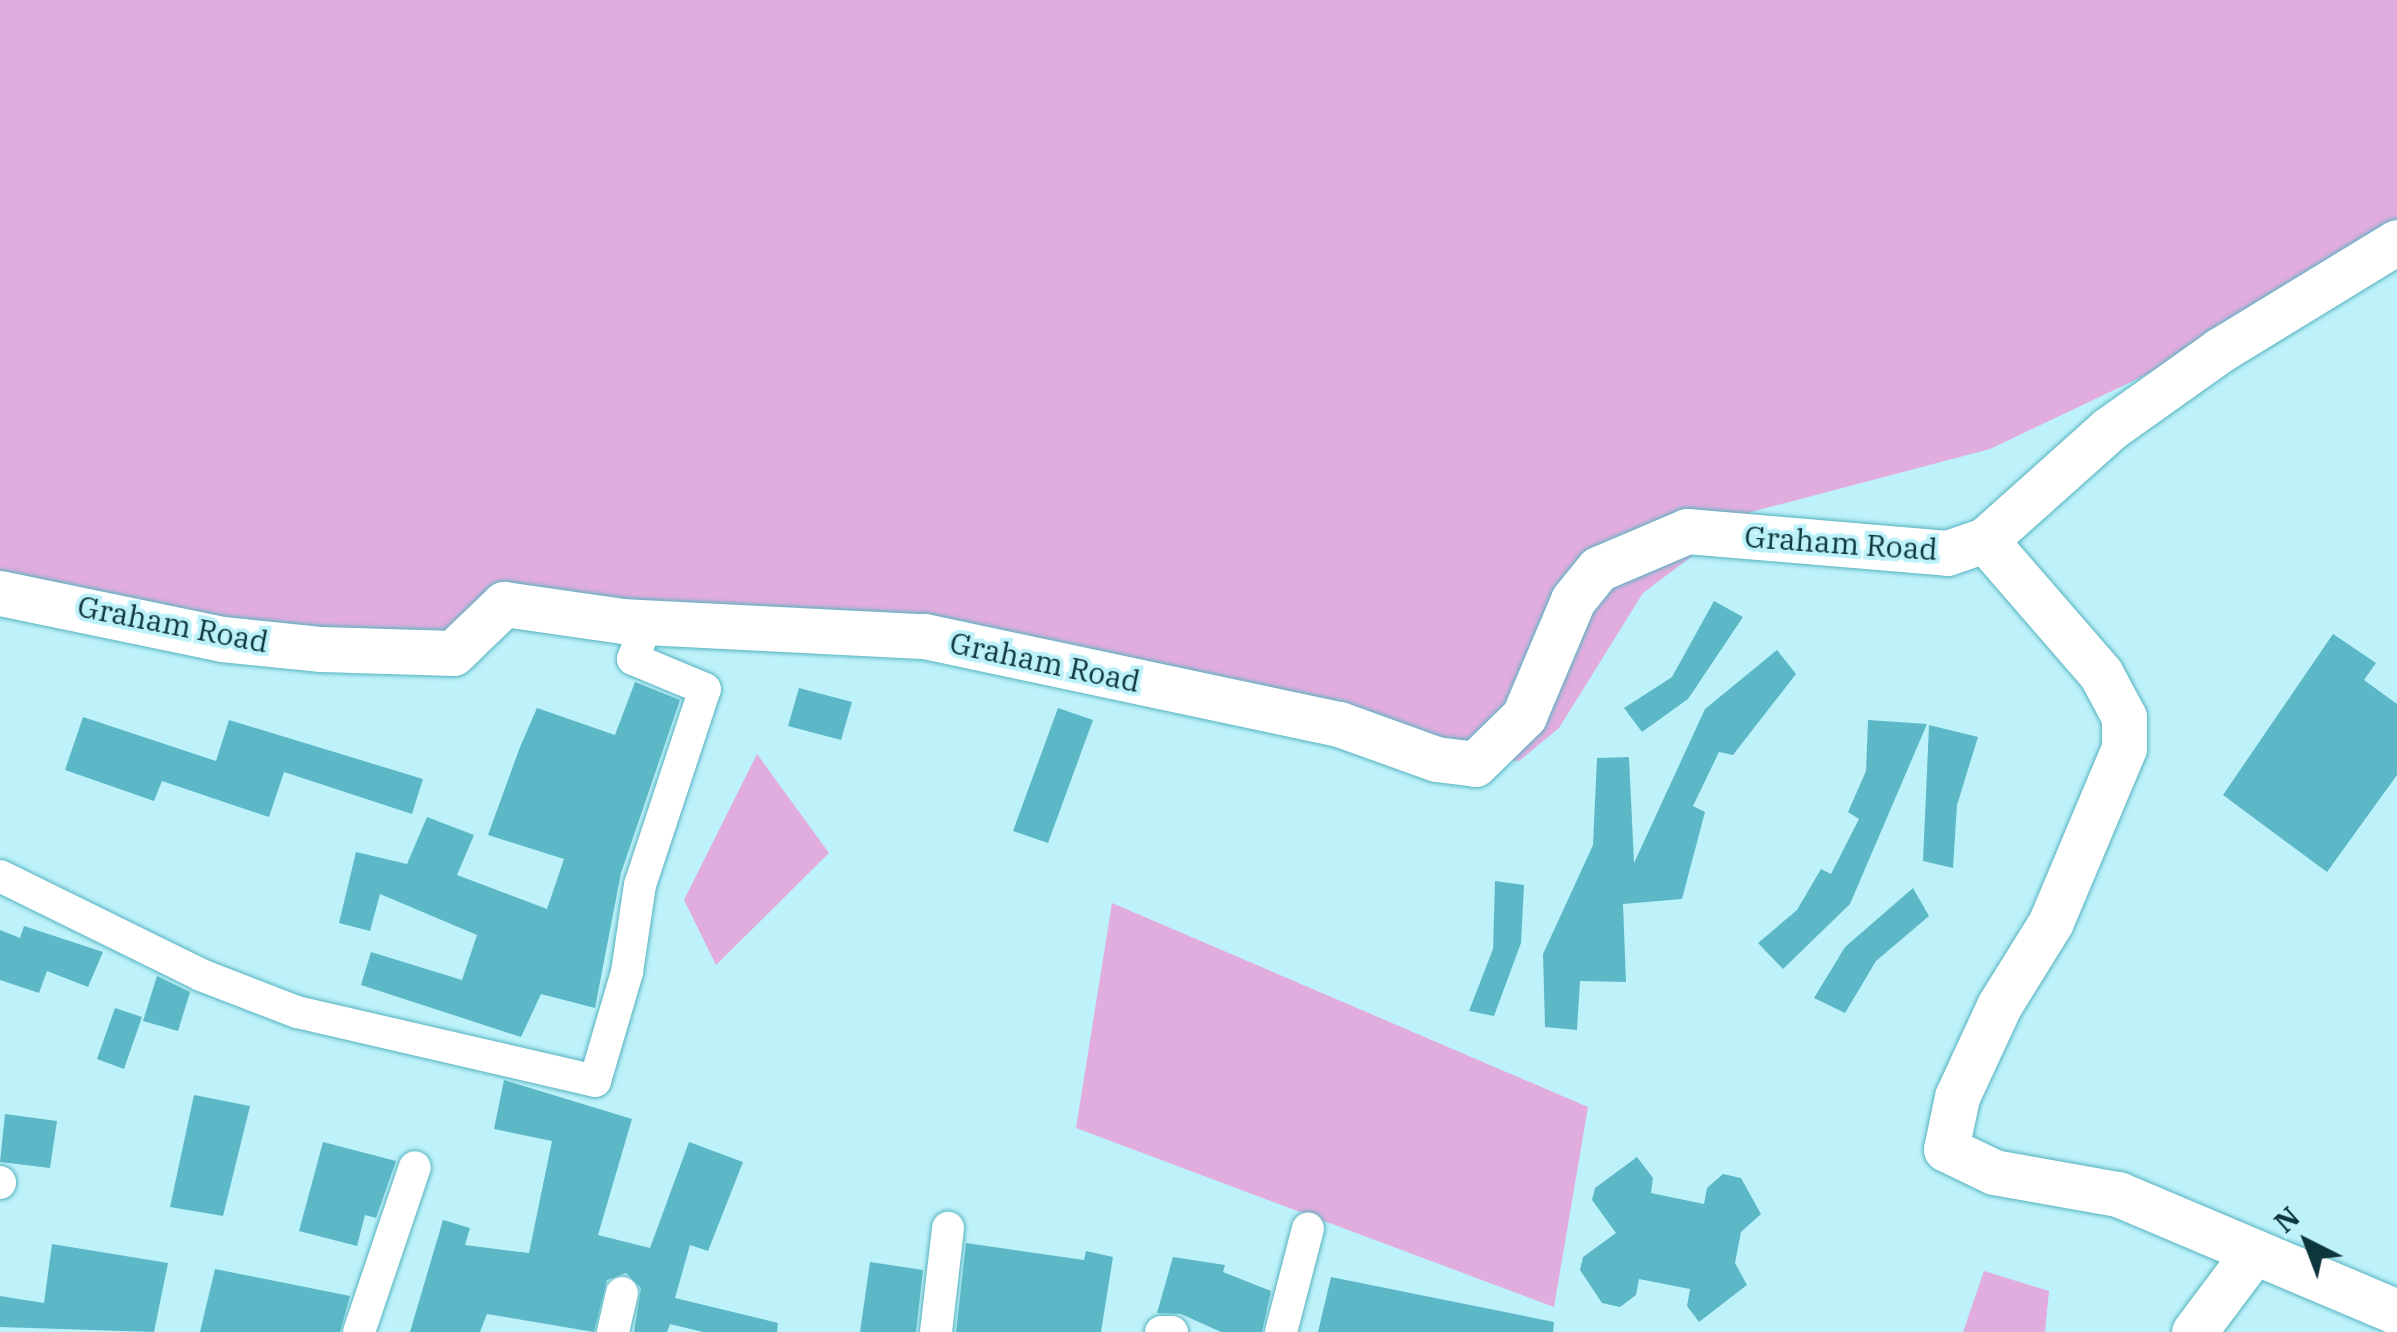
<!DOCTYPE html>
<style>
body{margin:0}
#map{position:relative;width:2397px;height:1332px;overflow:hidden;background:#bef2fa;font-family:"IBM Plex Serif",serif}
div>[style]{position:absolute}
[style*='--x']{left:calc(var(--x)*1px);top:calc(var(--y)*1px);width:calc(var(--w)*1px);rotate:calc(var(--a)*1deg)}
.green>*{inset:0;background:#e1adde}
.building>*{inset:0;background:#5cb8c6}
.roads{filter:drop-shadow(0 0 2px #55b2bf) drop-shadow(0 0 2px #55b2bf)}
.street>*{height:32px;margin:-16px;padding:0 16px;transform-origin:16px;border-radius:16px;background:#fff}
.secondary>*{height:45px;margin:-22.5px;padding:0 22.5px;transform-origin:22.5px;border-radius:22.5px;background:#fff}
span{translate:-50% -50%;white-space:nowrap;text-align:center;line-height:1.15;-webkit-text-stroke:8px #bef2fa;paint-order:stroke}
.street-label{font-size:30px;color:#0d363c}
.north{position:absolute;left:2257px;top:1192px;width:100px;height:100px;-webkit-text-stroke:8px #bef2fa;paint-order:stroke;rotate:318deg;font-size:28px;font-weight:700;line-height:40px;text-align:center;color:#0d363c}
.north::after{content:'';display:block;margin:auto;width:35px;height:45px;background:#0d363c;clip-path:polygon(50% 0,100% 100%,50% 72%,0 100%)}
</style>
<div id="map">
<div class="green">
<i style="clip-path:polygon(0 0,2397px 0,2397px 249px,2369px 269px,1990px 449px,1751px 512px,1643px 593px,1559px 728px,1519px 761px,1484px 756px,1445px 738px,504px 594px,453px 647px,217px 632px,0 581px)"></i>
<i style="clip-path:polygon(757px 754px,829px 853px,716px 965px,684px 900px)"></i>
<i style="clip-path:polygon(1112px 903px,1588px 1107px,1554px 1307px,1076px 1128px)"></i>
<i style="clip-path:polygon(1984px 1271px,2049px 1291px,2045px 1332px,1963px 1332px)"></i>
</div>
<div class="building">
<i style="clip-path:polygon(1714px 601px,1743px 617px,1688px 699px,1642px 732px,1624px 708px,1672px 677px)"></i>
<i style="clip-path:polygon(2333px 634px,2376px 663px,2364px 680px,2397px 704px,2397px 775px,2327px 872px,2223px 795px)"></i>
<i style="clip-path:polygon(1777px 650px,1796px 674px,1733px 755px,1719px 752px,1693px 806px,1705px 812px,1682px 899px,1623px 904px,1626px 982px,1580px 981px,1577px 1030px,1545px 1027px,1543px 954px,1593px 845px,1597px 758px,1629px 757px,1634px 863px,1705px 709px)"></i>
<i style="clip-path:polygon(635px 682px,680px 700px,621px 873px,595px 1008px,541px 994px,521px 1037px,361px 985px,371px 952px,462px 980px,477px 935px,380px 894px,370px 931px,339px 923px,356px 852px,407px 864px,427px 817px,474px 835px,457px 875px,547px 909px,564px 859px,488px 835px,520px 747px,537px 708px,615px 735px)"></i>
<i style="clip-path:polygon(799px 688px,852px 702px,841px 740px,788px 726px)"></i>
<i style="clip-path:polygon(1058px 708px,1093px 720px,1048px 843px,1013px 831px)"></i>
<i style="clip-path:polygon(83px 717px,216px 761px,229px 720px,423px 779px,412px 814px,284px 772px,269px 817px,162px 781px,154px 801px,65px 770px)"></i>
<i style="clip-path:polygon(1868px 720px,1927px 724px,1850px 904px,1783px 969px,1758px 943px,1797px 910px,1821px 869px,1831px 874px,1859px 819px,1848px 812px,1866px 771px)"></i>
<i style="clip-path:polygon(1929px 725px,1978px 737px,1957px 805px,1953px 868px,1923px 861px)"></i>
<i style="clip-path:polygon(1495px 881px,1524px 885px,1521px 943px,1494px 1016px,1469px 1011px,1493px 949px)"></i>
<i style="clip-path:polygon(1913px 888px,1929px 916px,1876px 961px,1845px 1013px,1814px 998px,1845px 947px)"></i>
<i style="clip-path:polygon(24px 926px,103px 952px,88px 987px,47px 971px,39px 993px,0 980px,0 930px,20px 938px)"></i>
<i style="clip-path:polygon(157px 976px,190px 992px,178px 1031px,143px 1021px)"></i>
<i style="clip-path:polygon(115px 1008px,142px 1017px,124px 1069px,97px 1059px)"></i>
<i style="clip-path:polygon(504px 1080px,632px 1119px,598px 1235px,650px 1248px,689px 1142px,743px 1162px,708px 1251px,690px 1245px,675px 1298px,778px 1323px,777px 1332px,703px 1332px,670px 1324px,667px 1332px,634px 1332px,641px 1288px,626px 1273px,607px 1280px,594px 1332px,487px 1314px,480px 1332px,410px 1332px,443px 1220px,470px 1228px,465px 1245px,529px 1253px,552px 1141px,494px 1129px)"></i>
<i style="clip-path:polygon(194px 1095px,250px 1106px,223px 1216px,170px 1207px)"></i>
<i style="clip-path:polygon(5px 1114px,57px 1121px,50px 1168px,0 1162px)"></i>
<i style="clip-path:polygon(323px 1142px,396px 1161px,376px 1218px,365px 1215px,357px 1246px,299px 1231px)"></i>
<i style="clip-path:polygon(1637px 1157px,1653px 1178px,1651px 1193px,1704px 1204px,1707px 1188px,1723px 1174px,1741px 1178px,1761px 1214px,1741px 1232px,1735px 1263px,1747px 1285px,1699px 1322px,1687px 1306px,1690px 1289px,1639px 1279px,1636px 1295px,1620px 1307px,1602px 1303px,1580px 1270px,1583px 1257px,1616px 1233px,1592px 1200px,1595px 1188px)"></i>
<i style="clip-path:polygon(966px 1243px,1084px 1260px,1086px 1251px,1113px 1257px,1101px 1332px,956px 1332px)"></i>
<i style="clip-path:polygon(52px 1244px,168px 1263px,154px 1332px,0 1327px,0 1296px,44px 1303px)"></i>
<i style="clip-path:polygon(1173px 1257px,1225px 1265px,1223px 1272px,1271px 1291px,1262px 1332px,1221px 1332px,1181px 1314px,1157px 1313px)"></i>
<i style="clip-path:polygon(870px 1262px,923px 1270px,916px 1332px,860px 1332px)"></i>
<i style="clip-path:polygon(215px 1269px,350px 1296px,340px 1332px,200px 1332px)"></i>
<i style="clip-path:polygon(1331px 1277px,1554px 1322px,1553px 1332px,1318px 1332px)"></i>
</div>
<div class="roads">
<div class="street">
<i style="--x:0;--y:876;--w:224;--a:26.2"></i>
<i style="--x:201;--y:975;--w:103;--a:21.1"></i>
<i style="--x:297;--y:1012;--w:306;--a:13"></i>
<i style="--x:595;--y:1081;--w:114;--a:-73.6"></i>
<i style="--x:627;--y:972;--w:88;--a:-81.5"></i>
<i style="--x:640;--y:885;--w:206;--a:-71.7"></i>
<i style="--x:705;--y:689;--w:78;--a:-157.4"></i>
<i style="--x:633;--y:659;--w:40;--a:-69"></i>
<i style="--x:0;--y:1183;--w:1;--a:-90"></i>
<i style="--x:359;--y:1332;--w:174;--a:-71.3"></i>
<i style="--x:613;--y:1332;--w:40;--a:-77"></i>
<i style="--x:936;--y:1332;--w:105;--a:-83.4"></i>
<i style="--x:1161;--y:1332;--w:11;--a:0"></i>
<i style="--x:1281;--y:1332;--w:107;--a:-75.4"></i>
</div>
<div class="secondary">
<i style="--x:1985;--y:540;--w:177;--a:49.1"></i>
<i style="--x:2101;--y:674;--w:49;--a:61.9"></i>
<i style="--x:2124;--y:717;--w:31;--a:90"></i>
<i style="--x:2124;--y:748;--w:189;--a:112.8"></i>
<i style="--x:2051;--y:922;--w:99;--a:121.8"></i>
<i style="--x:1999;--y:1006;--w:100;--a:114.8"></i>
<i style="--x:1957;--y:1097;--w:53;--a:101.9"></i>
<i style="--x:1946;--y:1149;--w:53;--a:25.6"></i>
<i style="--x:1994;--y:1172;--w:126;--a:10.1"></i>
<i style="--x:2118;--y:1194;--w:303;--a:22.9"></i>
<i style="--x:0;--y:593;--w:227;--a:11.7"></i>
<i style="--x:222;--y:639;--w:100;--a:5.8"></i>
<i style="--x:321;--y:649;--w:132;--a:1.7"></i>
<i style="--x:453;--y:653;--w:71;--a:-43.9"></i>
<i style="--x:504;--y:604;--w:120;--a:8.1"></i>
<i style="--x:623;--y:621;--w:301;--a:2.9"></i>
<i style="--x:924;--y:636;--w:424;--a:12"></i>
<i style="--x:1339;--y:724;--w:103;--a:19.8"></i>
<i style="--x:1436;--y:759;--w:39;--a:7"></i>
<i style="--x:1475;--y:764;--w:69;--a:-44.4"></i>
<i style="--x:1524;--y:716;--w:126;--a:-67.1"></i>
<i style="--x:1573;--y:600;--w:40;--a:-51"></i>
<i style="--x:1598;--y:569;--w:97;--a:-23.1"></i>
<i style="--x:1687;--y:531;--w:261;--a:4.8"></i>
<i style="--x:1947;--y:553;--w:40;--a:-18.9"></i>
<i style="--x:1985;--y:540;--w:166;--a:-41.8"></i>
<i style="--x:2109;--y:429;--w:136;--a:-35.4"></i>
<i style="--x:2220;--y:350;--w:207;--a:-31.4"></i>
<i style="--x:2194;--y:1332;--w:95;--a:-53.1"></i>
</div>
</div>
<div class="street-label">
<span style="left:1841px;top:543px;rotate:4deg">Graham Road</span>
<span style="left:173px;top:624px;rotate:11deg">Graham Road</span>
<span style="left:1045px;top:662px;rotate:12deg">Graham Road</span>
</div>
<div class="north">N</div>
</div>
